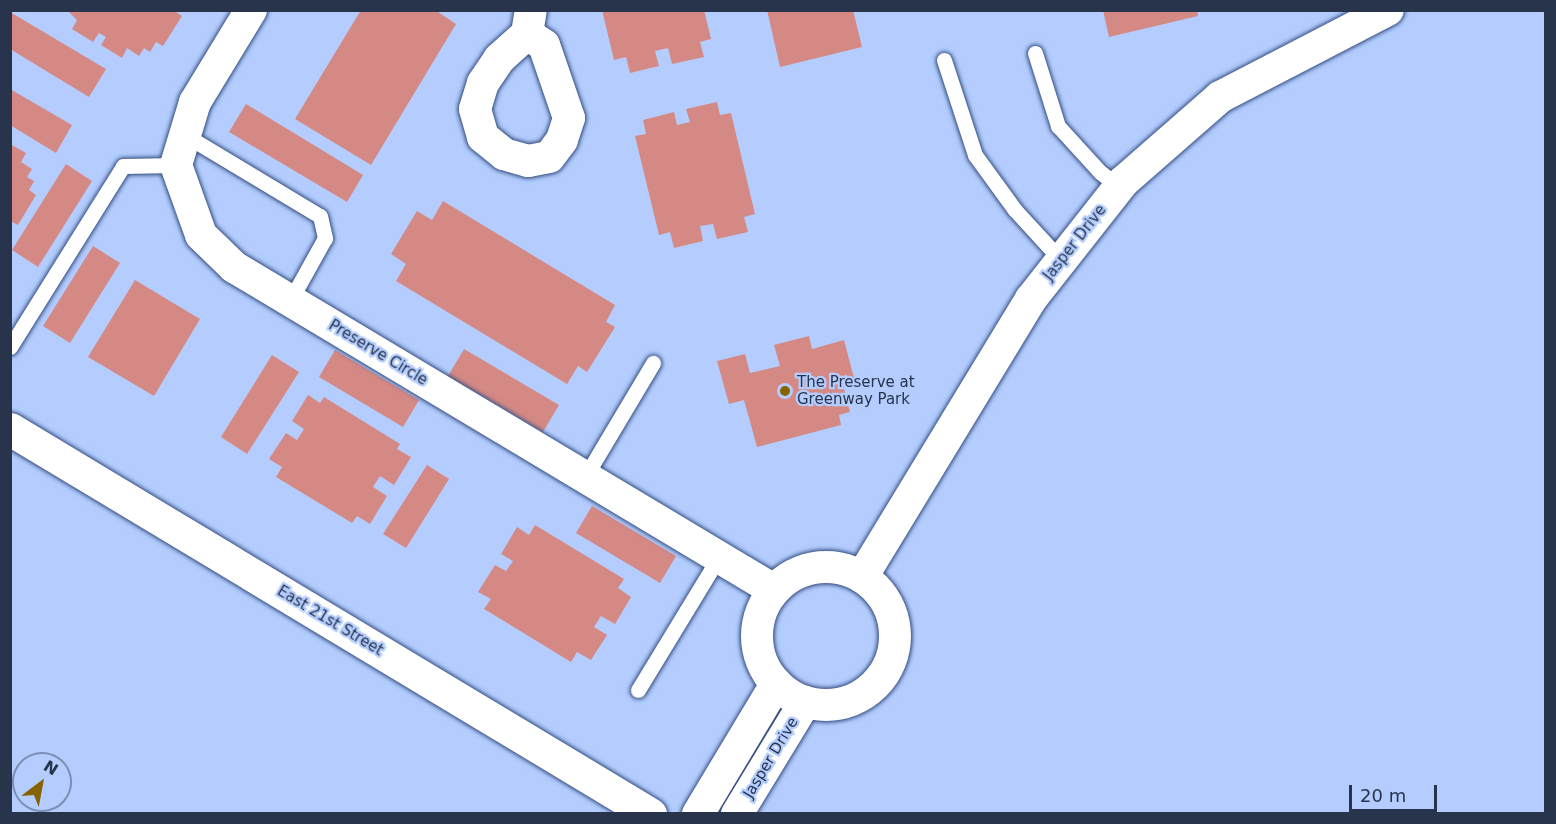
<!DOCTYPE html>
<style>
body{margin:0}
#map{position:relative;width:1556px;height:824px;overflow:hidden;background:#b4cdfe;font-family:"DejaVu Sans",sans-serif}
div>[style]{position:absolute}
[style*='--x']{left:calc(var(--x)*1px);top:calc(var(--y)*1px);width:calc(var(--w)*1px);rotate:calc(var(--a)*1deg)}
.building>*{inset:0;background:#d58985}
.roads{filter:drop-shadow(0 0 2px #344d82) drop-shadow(0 0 2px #344d82)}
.service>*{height:15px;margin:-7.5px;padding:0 7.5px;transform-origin:7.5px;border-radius:7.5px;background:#fff}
.minor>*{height:32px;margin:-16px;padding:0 16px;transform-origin:16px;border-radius:16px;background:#fff}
.minor>.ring{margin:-16px;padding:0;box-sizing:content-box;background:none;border:32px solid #fff;border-radius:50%}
.tertiary>*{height:33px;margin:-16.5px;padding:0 16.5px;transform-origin:16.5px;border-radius:16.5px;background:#fff}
.dots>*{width:16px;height:16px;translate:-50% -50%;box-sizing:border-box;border:3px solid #b4cdfe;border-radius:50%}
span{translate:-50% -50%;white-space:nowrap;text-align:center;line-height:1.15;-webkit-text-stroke:4.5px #b4cdfe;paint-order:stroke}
.street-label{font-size:15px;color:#28344c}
.poi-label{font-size:15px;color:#28344c}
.left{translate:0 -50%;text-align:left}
.frame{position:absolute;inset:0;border:12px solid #28344c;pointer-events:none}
.north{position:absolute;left:12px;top:752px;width:60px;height:60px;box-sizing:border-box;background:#b4cdfe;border:2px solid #7c90b7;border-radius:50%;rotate:32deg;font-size:16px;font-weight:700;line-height:24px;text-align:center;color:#28344c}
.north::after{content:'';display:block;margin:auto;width:21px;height:27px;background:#876300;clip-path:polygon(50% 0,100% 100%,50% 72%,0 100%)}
.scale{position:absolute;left:1349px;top:785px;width:88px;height:27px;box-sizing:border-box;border:3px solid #28344c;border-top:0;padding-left:8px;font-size:18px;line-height:21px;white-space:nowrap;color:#28344c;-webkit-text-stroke:4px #b4cdfe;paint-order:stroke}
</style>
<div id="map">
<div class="building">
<i style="clip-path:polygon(67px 10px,173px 10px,182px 16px,163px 46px,156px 42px,150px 52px,144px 48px,139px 56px,127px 48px,122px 58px,101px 45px,106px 37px,99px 33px,93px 42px,72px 29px,77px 20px)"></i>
<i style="clip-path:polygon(361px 10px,435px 10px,456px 24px,371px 165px,295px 119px)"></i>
<i style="clip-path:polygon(602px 10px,704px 10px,711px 39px,700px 42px,704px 57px,672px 64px,668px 48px,655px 51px,659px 66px,630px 73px,626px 57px,614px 60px)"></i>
<i style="clip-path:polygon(767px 10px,853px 10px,862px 47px,780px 67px)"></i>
<i style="clip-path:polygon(1103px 10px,1197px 10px,1198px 16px,1109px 37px)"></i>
<i style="clip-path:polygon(10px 12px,106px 69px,89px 97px,10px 49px)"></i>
<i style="clip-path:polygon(10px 89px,72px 125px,56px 153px,10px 125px)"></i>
<i style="clip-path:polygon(717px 102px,720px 115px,731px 113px,755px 214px,744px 217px,748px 232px,717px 239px,713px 224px,700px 226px,703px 241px,674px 248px,670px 232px,659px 235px,635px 136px,646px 134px,643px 120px,674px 112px,677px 125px,690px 122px,686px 109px)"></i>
<i style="clip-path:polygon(246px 104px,363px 175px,347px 202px,229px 132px)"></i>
<i style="clip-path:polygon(10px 144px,26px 153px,21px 162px,32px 169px,27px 177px,34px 181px,29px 190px,36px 195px,18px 225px,10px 221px)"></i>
<i style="clip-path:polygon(66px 164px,92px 181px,38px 267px,12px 250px)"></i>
<i style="clip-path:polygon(443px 201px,615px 305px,606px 322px,615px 327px,587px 372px,578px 366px,567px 384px,396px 281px,406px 264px,391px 254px,417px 211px,432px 220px)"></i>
<i style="clip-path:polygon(93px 246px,120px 263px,70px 343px,43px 326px)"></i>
<i style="clip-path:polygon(135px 280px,200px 319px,154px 396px,88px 357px)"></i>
<i style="clip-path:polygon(809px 336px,812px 349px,844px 340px,854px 378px,842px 381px,850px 412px,839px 415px,841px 425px,757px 447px,744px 400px,729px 404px,717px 361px,745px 354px,750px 373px,780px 366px,774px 345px)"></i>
<i style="clip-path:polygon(464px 349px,559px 405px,543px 432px,448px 376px)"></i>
<i style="clip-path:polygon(335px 350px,419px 400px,403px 427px,319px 377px)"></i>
<i style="clip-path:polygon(272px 355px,299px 372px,247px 454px,221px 437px)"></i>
<i style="clip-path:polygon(308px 395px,320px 403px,324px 397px,400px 444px,397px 449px,411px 457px,394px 485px,380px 476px,373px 487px,387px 496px,370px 524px,357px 516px,352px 523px,276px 477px,282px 467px,269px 459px,286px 433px,297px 440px,304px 429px,292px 421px)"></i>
<i style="clip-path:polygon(427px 465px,449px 479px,406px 548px,383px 534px)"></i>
<i style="clip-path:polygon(592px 506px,676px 556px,660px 583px,576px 533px)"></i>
<i style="clip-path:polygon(535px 525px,624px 579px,618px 588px,631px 597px,615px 624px,601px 616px,594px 627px,607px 635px,591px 660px,577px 652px,571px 662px,484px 609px,491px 599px,478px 592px,495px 565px,506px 571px,513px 561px,501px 554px,517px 527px,529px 535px)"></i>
</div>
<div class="roads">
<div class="service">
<i style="--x:1035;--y:53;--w:77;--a:72.5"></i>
<i style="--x:1058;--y:126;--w:62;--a:47.6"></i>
<i style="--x:1100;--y:172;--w:24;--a:38"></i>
<i style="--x:944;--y:60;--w:100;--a:71.9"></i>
<i style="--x:975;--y:155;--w:68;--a:54"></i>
<i style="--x:1015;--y:210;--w:68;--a:47.4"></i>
<i style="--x:185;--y:135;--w:157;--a:31"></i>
<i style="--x:320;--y:216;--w:23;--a:77"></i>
<i style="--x:325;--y:238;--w:72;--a:119.1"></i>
<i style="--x:10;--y:347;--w:213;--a:-58"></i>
<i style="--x:123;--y:166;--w:53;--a:-1.1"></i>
<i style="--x:585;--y:477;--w:133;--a:-59.2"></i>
<i style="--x:638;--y:690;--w:156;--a:-58.7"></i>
</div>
<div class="minor">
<i style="--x:251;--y:10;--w:108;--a:121.3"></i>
<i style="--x:195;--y:102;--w:66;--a:106.8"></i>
<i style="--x:176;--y:165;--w:74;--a:70.3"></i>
<i style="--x:201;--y:235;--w:46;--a:44.1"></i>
<i style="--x:234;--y:267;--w:629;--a:30.89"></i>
<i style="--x:527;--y:34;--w:20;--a:33"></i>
<i style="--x:544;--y:45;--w:77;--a:71.1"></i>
<i style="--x:569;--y:118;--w:23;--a:108"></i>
<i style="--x:562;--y:140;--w:21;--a:127"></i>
<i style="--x:549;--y:157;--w:21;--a:169"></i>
<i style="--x:528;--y:161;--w:25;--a:-164"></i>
<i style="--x:504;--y:154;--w:27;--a:-141"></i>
<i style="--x:483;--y:137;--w:29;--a:-106"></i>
<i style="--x:475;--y:109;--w:27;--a:-73"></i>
<i style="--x:483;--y:83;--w:29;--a:-56"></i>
<i style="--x:499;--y:59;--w:38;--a:-42"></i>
<i style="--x:527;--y:34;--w:24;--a:-81"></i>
<i class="ring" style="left:757px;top:567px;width:106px;height:106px"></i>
<i style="--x:862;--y:577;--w:325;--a:-58.7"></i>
<i style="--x:1031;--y:299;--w:149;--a:-51.8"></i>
<i style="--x:1123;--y:182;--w:129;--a:-41.2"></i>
<i style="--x:1220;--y:97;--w:189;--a:-27.4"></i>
<i style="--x:698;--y:814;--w:152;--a:-59"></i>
<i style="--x:737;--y:814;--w:131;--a:-58.7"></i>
</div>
<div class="tertiary">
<i style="--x:10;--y:429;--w:747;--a:31.03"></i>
</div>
</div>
<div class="dots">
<i style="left:785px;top:391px;background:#876300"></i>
</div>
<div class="street-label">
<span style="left:1075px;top:243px;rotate:-52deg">Jasper Drive</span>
<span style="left:378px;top:353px;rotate:31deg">Preserve Circle</span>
<span style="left:330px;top:621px;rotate:31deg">East 21st Street</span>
<span style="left:771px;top:758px;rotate:-59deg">Jasper Drive</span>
</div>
<div class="poi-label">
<span class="left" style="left:797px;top:391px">The Preserve at<br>Greenway Park</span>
</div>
<div class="frame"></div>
<div class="north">N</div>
<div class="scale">20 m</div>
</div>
